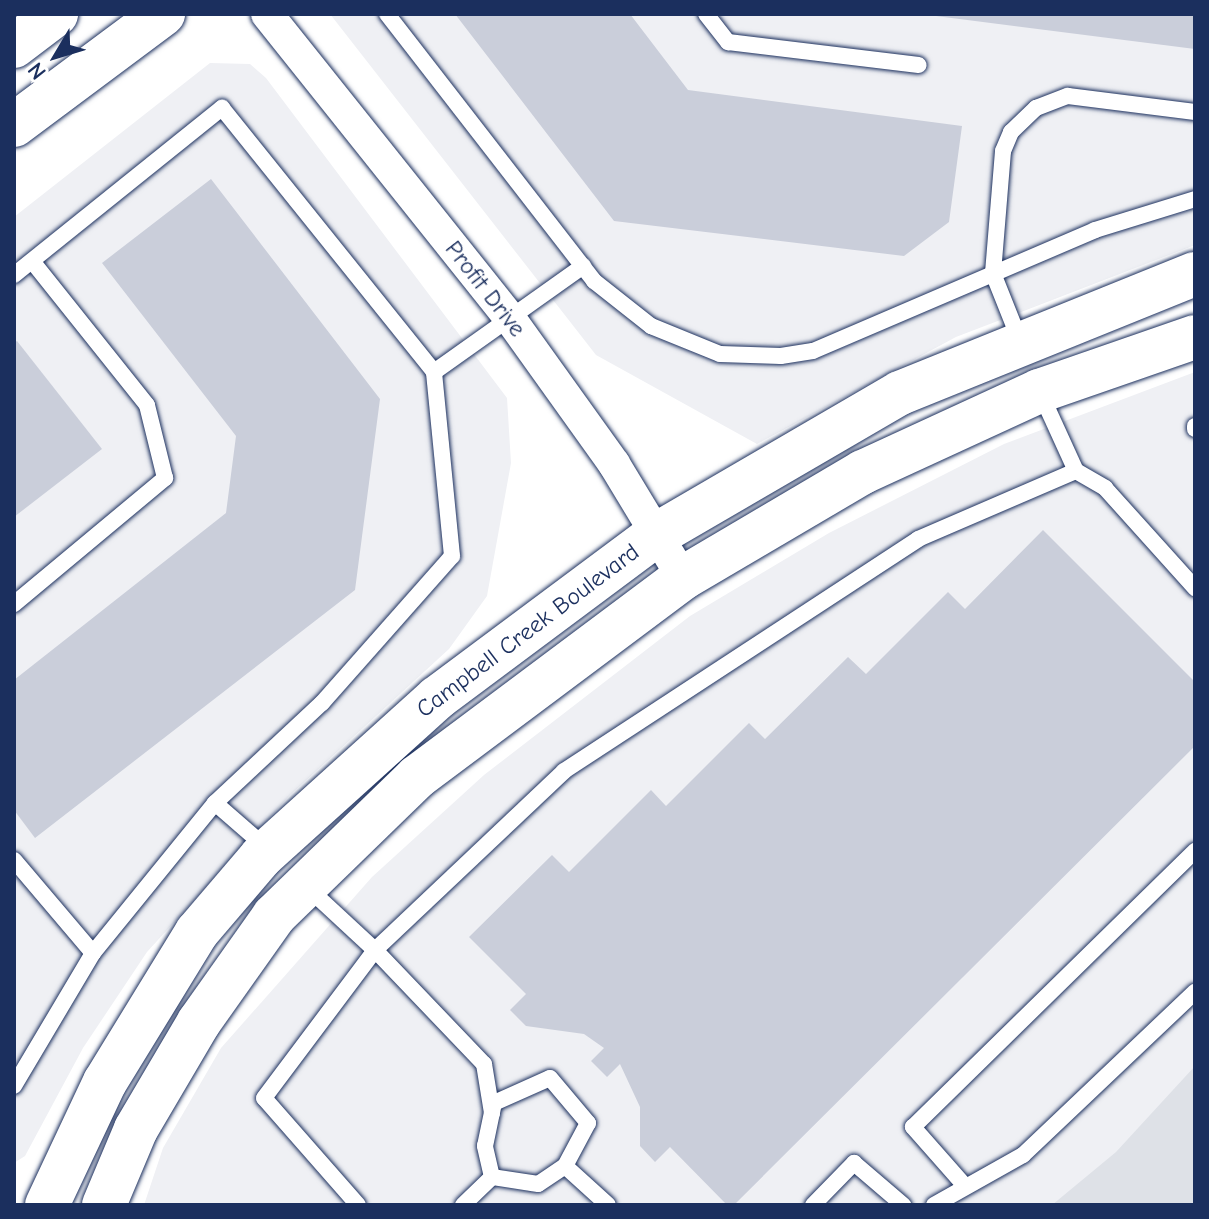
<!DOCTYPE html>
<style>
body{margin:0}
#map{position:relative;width:1209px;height:1219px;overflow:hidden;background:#fff;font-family:"Comic Neue",sans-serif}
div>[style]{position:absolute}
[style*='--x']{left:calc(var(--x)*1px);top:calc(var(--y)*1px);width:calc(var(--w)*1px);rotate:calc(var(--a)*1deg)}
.built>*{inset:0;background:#eff0f4}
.green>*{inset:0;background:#dee1e7}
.building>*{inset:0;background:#caceda}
.roads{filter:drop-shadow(0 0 2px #1b2f5e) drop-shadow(0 0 2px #1b2f5e)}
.lane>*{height:16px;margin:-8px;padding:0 8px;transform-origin:8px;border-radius:8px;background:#fff}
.street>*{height:32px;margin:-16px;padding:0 16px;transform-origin:16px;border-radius:16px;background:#fff}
.secondary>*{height:44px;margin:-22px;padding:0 22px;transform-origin:22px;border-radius:22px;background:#fff}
span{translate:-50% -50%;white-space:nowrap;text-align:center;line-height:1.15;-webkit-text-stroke:8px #fff;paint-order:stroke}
.street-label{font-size:24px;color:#1b2f5e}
.frame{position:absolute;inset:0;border:16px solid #1b2f5e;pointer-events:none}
.north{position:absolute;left:16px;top:16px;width:80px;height:80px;-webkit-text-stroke:6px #fff;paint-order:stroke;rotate:232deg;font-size:22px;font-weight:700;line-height:32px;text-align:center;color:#1b2f5e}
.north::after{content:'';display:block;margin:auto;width:28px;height:36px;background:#1b2f5e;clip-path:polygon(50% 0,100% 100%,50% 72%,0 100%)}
</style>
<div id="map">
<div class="built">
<i style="clip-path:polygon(330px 14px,1195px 14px,1195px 245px,956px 337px,757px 444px,596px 355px)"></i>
<i style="clip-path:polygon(210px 63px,250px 64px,266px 78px,507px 398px,511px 463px,487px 596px,449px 649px,290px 795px,147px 952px,83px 1048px,25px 1156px,14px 1163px,14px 217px)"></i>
<i style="clip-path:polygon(1195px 372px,1195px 1205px,144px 1205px,163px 1148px,221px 1048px,372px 877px,484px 775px,690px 616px,829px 533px,1004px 444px)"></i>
</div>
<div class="green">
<i style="clip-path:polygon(1195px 1066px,1195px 1205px,1052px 1205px,1116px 1152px)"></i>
</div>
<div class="building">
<i style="clip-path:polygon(455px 14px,630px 14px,688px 90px,962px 126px,949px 222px,904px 256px,614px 221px)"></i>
<i style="clip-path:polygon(936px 14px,1195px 14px,1195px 49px,936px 16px)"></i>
<i style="clip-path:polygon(211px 179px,380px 399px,355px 590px,35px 838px,14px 810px,14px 680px,226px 513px,236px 436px,102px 263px)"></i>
<i style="clip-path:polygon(17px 341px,102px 449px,14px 517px,14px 343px)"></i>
<i style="clip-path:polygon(1043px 530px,1195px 682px,1195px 746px,734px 1205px,727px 1205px,670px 1147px,655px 1162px,640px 1146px,640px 1107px,620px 1064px,607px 1077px,591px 1061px,604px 1048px,584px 1034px,526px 1026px,510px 1010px,526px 994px,469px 937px,552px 855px,569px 872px,651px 790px,666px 806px,749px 723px,765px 739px,848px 657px,866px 674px,948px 592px,965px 609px)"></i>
</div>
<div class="roads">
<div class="lane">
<i style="--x:387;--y:14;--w:338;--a:52.2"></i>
<i style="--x:594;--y:281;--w:73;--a:38.3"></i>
<i style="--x:651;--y:326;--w:74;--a:22.1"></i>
<i style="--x:720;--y:354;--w:61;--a:1.9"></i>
<i style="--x:781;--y:356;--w:32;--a:-9"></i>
<i style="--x:813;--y:351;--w:307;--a:-23.2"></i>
<i style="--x:1095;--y:230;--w:105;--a:-17.2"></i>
<i style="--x:706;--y:14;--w:36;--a:52"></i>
<i style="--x:728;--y:42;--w:192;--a:6.9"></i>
<i style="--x:14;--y:275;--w:267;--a:-38.8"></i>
<i style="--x:222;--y:108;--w:339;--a:51.2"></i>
<i style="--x:434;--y:372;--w:183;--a:-35.4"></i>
<i style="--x:1020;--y:341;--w:73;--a:-111.7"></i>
<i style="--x:993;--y:273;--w:122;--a:-85.3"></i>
<i style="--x:1003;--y:151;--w:21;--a:-67"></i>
<i style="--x:1011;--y:132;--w:35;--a:-44"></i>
<i style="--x:1036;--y:108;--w:34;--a:-21"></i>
<i style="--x:1068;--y:96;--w:128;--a:7.2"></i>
<i style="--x:1040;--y:392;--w:87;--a:65.5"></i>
<i style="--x:1195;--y:426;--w:3;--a:90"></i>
<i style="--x:14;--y:604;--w:197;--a:-39.8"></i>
<i style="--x:165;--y:478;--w:75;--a:-103.9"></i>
<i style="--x:147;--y:405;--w:184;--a:-128.6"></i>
<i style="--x:215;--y:803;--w:70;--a:41"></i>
<i style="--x:14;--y:860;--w:122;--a:49.7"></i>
<i style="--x:308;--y:888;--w:91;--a:42.8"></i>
<i style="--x:375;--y:950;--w:158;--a:46.3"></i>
<i style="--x:484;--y:1064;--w:50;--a:80.7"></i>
<i style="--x:550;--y:1078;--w:59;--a:49.8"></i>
<i style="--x:588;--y:1123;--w:49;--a:118.1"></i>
<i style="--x:565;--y:1166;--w:32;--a:146"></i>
<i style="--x:538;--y:1184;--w:47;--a:-171.3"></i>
<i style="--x:492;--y:1177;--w:32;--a:-103"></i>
<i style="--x:485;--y:1146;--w:44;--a:-78.2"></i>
<i style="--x:494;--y:1103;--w:61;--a:-24.1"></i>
<i style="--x:14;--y:1086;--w:155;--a:-59.3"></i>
<i style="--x:93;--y:953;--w:193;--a:-50.9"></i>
<i style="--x:215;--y:803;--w:146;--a:-43.1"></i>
<i style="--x:322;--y:703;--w:196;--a:-48.5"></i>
<i style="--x:452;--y:556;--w:185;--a:-95.6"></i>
<i style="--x:565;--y:1166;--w:58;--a:42.2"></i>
<i style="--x:965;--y:1186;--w:79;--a:-131.4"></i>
<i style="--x:913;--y:1127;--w:395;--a:-44.4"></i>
<i style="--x:358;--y:1205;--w:142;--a:-131.3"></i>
<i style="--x:264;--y:1098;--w:185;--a:-53.1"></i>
<i style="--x:375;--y:950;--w:260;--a:-43.4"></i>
<i style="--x:564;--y:771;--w:423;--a:-33.2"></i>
<i style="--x:918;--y:539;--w:172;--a:-23.3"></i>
<i style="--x:1076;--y:471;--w:34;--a:30"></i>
<i style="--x:1105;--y:488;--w:135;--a:48"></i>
<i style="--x:463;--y:1205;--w:40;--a:-44"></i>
<i style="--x:813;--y:1205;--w:59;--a:-45.7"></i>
<i style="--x:854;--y:1163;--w:65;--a:40.6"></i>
<i style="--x:934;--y:1205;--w:102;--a:-29.3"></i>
<i style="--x:1023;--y:1155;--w:237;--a:-43.5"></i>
</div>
<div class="street">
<i style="--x:267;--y:14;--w:391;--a:51.4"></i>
<i style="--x:511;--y:320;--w:177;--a:54.4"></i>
<i style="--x:614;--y:464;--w:133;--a:58.8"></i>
</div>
<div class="secondary">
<i style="--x:14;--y:46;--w:53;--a:-37.3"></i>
<i style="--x:14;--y:125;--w:186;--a:-36.7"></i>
<i style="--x:47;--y:1205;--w:136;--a:-64.8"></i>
<i style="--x:105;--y:1082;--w:176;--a:-58.5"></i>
<i style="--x:197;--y:932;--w:99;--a:-49.5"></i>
<i style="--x:261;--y:857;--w:237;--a:-42.1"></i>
<i style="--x:437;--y:698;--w:273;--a:-36.7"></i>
<i style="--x:656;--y:535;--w:282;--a:-30.2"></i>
<i style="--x:900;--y:393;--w:318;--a:-22"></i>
<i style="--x:104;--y:1205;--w:82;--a:-67.2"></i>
<i style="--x:136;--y:1129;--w:124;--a:-59.5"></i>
<i style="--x:199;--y:1022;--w:130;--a:-54.7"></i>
<i style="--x:274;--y:916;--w:199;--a:-44.2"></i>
<i style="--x:417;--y:777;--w:332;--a:-36.8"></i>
<i style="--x:683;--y:578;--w:209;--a:-30.5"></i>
<i style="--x:863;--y:472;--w:194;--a:-24.7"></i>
<i style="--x:1039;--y:391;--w:165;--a:-19.1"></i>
</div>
</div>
<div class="street-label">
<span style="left:485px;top:289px;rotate:52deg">Profit Drive</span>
<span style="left:528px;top:631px;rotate:-37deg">Campbell Creek Boulevard</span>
</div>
<div class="frame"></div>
<div class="north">N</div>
</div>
